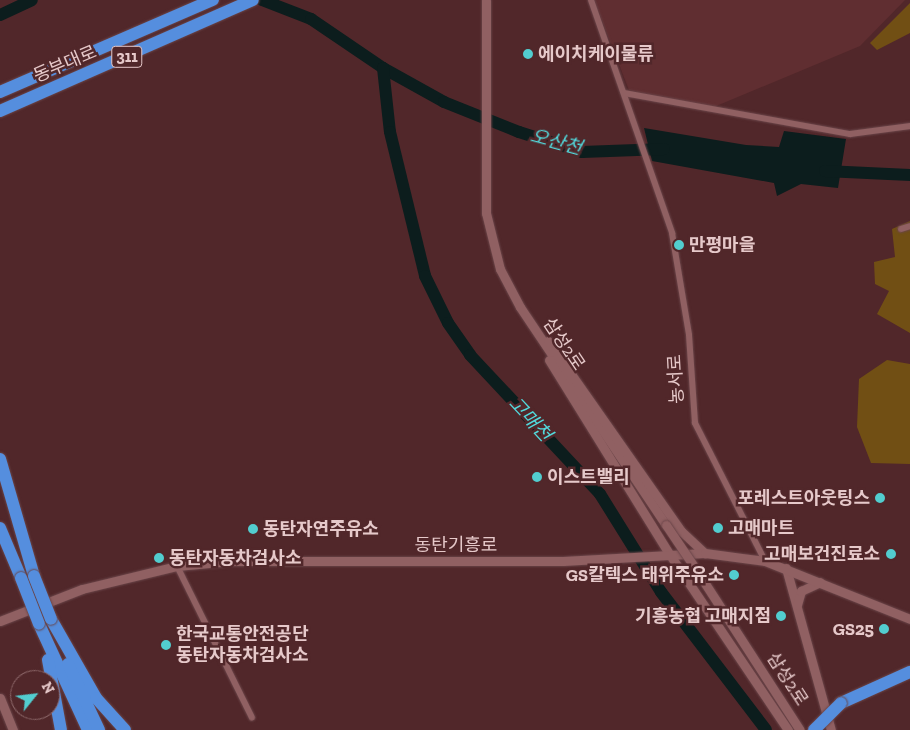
<!DOCTYPE html>
<meta charset="utf-8">
<style>
body{margin:0}
#map{position:relative;width:910px;height:730px;overflow:hidden;background:#51272a;font-family:"Zilla Slab","Noto Sans KR",serif}
div>[style]{position:absolute}
[style*='--x']{left:calc(var(--x)*1px);top:calc(var(--y)*1px);width:calc(var(--w)*1px);rotate:calc(var(--a)*1deg)}
.built>*{inset:0;background:#602e31}
.green>*{inset:0;background:#714f14}
.water>*{inset:0;background:#0c1d1d}
.river>*{height:12px;margin:-6px;padding:0 6px;transform-origin:6px;border-radius:6px;background:#0c1d1d}
.roads{filter:drop-shadow(0 0 1px #6a4549) drop-shadow(0 0 1px #6a4549)}
.street>*{height:6px;margin:-3px;padding:0 3px;transform-origin:3px;border-radius:3px;background:#906062}
.secondary>*{height:9px;margin:-4.5px;padding:0 4.5px;transform-origin:4.5px;border-radius:4.5px;background:#906062}
.highway>*{height:12px;margin:-6px;padding:0 6px;transform-origin:6px;border-radius:6px;background:#558ede}
.bridges{filter:drop-shadow(0 0 1px #6a4549) drop-shadow(0 0 1px #6a4549)}
.secondary-bridge>*{height:9px;margin:-4.5px;padding:0 4.5px;transform-origin:4.5px;border-radius:4.5px;background:#906062}
.highway-bridge>*{height:12px;margin:-6px;padding:0 6px;transform-origin:6px;border-radius:6px;background:#558ede}
.dots>*{width:14px;height:14px;translate:-50% -50%;box-sizing:border-box;border:2px solid #51272a;border-radius:50%}
span{translate:-50% -50%;white-space:nowrap;text-align:center;line-height:1.15;-webkit-text-stroke:5px #51272a;paint-order:stroke}
.shield-label span{padding:1px 4px;background:#51272a;border:1px solid;border-radius:4px;-webkit-text-stroke-width:0}
.shield-label{font-size:16px;color:#e6c9ca;font-weight:700}
.poi-label{font-size:18px;color:#e6c9ca;font-weight:700}
.left{translate:0 -50%;text-align:left}
.right{translate:-100% -50%;text-align:right}
.street-label{font-size:18px;color:#e6c9ca}
.water-label{font-size:19px;color:#52d9dc;font-style:italic}
.north{position:absolute;left:10px;top:670px;width:50px;height:50px;box-sizing:border-box;background:#51272a;border:1px solid #8d686a;border-radius:50%;rotate:61deg;font-size:14px;font-weight:700;line-height:20px;text-align:center;color:#e6c9ca}
.north::after{content:'';display:block;margin:auto;width:18px;height:22px;background:#52cdcf;clip-path:polygon(50% 0,100% 100%,50% 72%,0 100%)}
</style>
<div id="map">
<div class="built">
<i style="clip-path:polygon(594px 0,905px 0,860px 46px,709px 109px,629px 90px)"></i>
</div>
<div class="green">
<i style="clip-path:polygon(910px 3px,910px 33px,877px 50px,870px 43px)"></i>
<i style="clip-path:polygon(910px 221px,910px 333px,877px 314px,889px 291px,875px 284px,874px 262px,895px 257px,892px 229px)"></i>
<i style="clip-path:polygon(887px 360px,910px 364px,910px 464px,871px 463px,857px 427px,859px 379px)"></i>
</div>
<div class="water">
<i style="clip-path:polygon(644px 128px,746px 145px,779px 147px,784px 131px,846px 139px,838px 188px,801px 184px,777px 196px,774px 183px,652px 161px)"></i>
</div>
<div class="river">
<i style="--x:262;--y:0;--w:53;--a:21.2"></i>
<i style="--x:311;--y:19;--w:87;--a:34.2"></i>
<i style="--x:383;--y:68;--w:70;--a:29.1"></i>
<i style="--x:444;--y:102;--w:81;--a:21.8"></i>
<i style="--x:519;--y:132;--w:66;--a:17.6"></i>
<i style="--x:582;--y:152;--w:82;--a:-2.1"></i>
<i style="--x:0;--y:15;--w:35;--a:-25"></i>
<i style="--x:383;--y:68;--w:64;--a:83.8"></i>
<i style="--x:390;--y:132;--w:148;--a:76.3"></i>
<i style="--x:425;--y:276;--w:52;--a:63.9"></i>
<i style="--x:448;--y:323;--w:39;--a:55"></i>
<i style="--x:470;--y:355;--w:190;--a:46.9"></i>
<i style="--x:600;--y:494;--w:115;--a:58.1"></i>
<i style="--x:661;--y:592;--w:173;--a:52.7"></i>
<i style="--x:825;--y:171;--w:85;--a:2.7"></i>
</div>
<div class="roads">
<div class="street">
<i style="--x:591;--y:0;--w:247;--a:70.8"></i>
<i style="--x:672;--y:233;--w:103;--a:80.5"></i>
<i style="--x:689;--y:335;--w:88;--a:86.1"></i>
<i style="--x:695;--y:423;--w:155;--a:63.1"></i>
<i style="--x:624;--y:93;--w:230;--a:10.3"></i>
<i style="--x:850;--y:134;--w:61;--a:-7.6"></i>
<i style="--x:901;--y:229;--w:9;--a:-18"></i>
<i style="--x:177;--y:566;--w:169;--a:63.7"></i>
</div>
<div class="secondary">
<i style="--x:486;--y:0;--w:213;--a:90"></i>
<i style="--x:486;--y:213;--w:58;--a:76"></i>
<i style="--x:500;--y:269;--w:43;--a:62.2"></i>
<i style="--x:520;--y:307;--w:262;--a:56.2"></i>
<i style="--x:548;--y:341;--w:232;--a:55"></i>
<i style="--x:681;--y:531;--w:33;--a:43"></i>
<i style="--x:549;--y:360;--w:229;--a:58.2"></i>
<i style="--x:670;--y:555;--w:211;--a:56"></i>
<i style="--x:786;--y:568;--w:168;--a:74.5"></i>
<i style="--x:697;--y:571;--w:189;--a:57.1"></i>
<i style="--x:797;--y:605;--w:15;--a:-74"></i>
<i style="--x:801;--y:591;--w:21;--a:-25"></i>
<i style="--x:0;--y:621;--w:88;--a:-21.3"></i>
<i style="--x:82;--y:589;--w:98;--a:-13.6"></i>
<i style="--x:177;--y:566;--w:54;--a:-5.3"></i>
<i style="--x:231;--y:561;--w:332;--a:0"></i>
<i style="--x:563;--y:561;--w:142;--a:-3.2"></i>
<i style="--x:705;--y:553;--w:61;--a:7.6"></i>
<i style="--x:765;--y:561;--w:156;--a:21.8"></i>
<i style="--x:0;--y:698;--w:35;--a:68"></i>
</div>
<div class="highway">
<i style="--x:0;--y:92;--w:232;--a:-23.4"></i>
<i style="--x:0;--y:111;--w:276;--a:-23.7"></i>
<i style="--x:0;--y:459;--w:122;--a:73.8"></i>
<i style="--x:0;--y:528;--w:54;--a:67.2"></i>
<i style="--x:51;--y:619;--w:91;--a:60.3"></i>
<i style="--x:96;--y:698;--w:43;--a:47.8"></i>
<i style="--x:39;--y:624;--w:117;--a:65.2"></i>
<i style="--x:48;--y:660;--w:71;--a:79.5"></i>
<i style="--x:68;--y:664;--w:73;--a:64.8"></i>
<i style="--x:841;--y:703;--w:76;--a:-24.2"></i>
</div>
</div>
<div class="bridges">
<div class="secondary-bridge">
<i style="--x:666;--y:525;--w:55;--a:56"></i>
</div>
<div class="highway-bridge">
<i style="--x:34;--y:576;--w:46;--a:68.4"></i>
<i style="--x:21;--y:578;--w:49;--a:68.6"></i>
<i style="--x:814;--y:730;--w:38;--a:-45"></i>
</div>
</div>
<div class="dots">
<i style="left:528px;top:54px;background:#52cdcf"></i>
<i style="left:679px;top:245px;background:#52cdcf"></i>
<i style="left:537px;top:477px;background:#52cdcf"></i>
<i style="left:880px;top:498px;background:#52cdcf"></i>
<i style="left:718px;top:528px;background:#52cdcf"></i>
<i style="left:253px;top:529px;background:#52cdcf"></i>
<i style="left:891px;top:554px;background:#52cdcf"></i>
<i style="left:159px;top:558px;background:#52cdcf"></i>
<i style="left:734px;top:575px;background:#52cdcf"></i>
<i style="left:781px;top:616px;background:#52cdcf"></i>
<i style="left:884px;top:629px;background:#52cdcf"></i>
<i style="left:166px;top:645px;background:#52cdcf"></i>
</div>
<div class="shield-label">
<span style="left:127px;top:57px">311</span>
</div>
<div class="poi-label">
<span class="left" style="left:538px;top:54px">에이치케이물류</span>
<span class="left" style="left:689px;top:245px">만평마을</span>
<span class="left" style="left:547px;top:477px">이스트밸리</span>
<span class="right" style="left:870px;top:498px">포레스트아웃팅스</span>
<span class="left" style="left:728px;top:528px">고매마트</span>
<span class="left" style="left:263px;top:529px">동탄자연주유소</span>
<span class="right" style="left:880px;top:554px">고매보건진료소</span>
<span class="left" style="left:169px;top:558px">동탄자동차검사소</span>
<span class="right" style="left:724px;top:575px">GS칼텍스 태위주유소</span>
<span class="right" style="left:771px;top:616px">기흥농협 고매지점</span>
<span class="right" style="left:874px;top:629px">GS25</span>
<span class="left" style="left:176px;top:645px">한국교통안전공단<br>동탄자동차검사소</span>
</div>
<div class="street-label">
<span style="left:65px;top:64px;rotate:-23deg">동부대로</span>
<span style="left:564px;top:344px;rotate:56deg">삼성2로</span>
<span style="left:676px;top:379px;rotate:-93deg">농서로</span>
<span style="left:456px;top:545px">동탄기흥로</span>
<span style="left:787px;top:679px;rotate:57deg">삼성2로</span>
</div>
<div class="water-label">
<span style="left:556px;top:142px;rotate:15deg">오산천</span>
<span style="left:530px;top:419px;rotate:47deg">고매천</span>
</div>
<div class="north">N</div>
</div>
